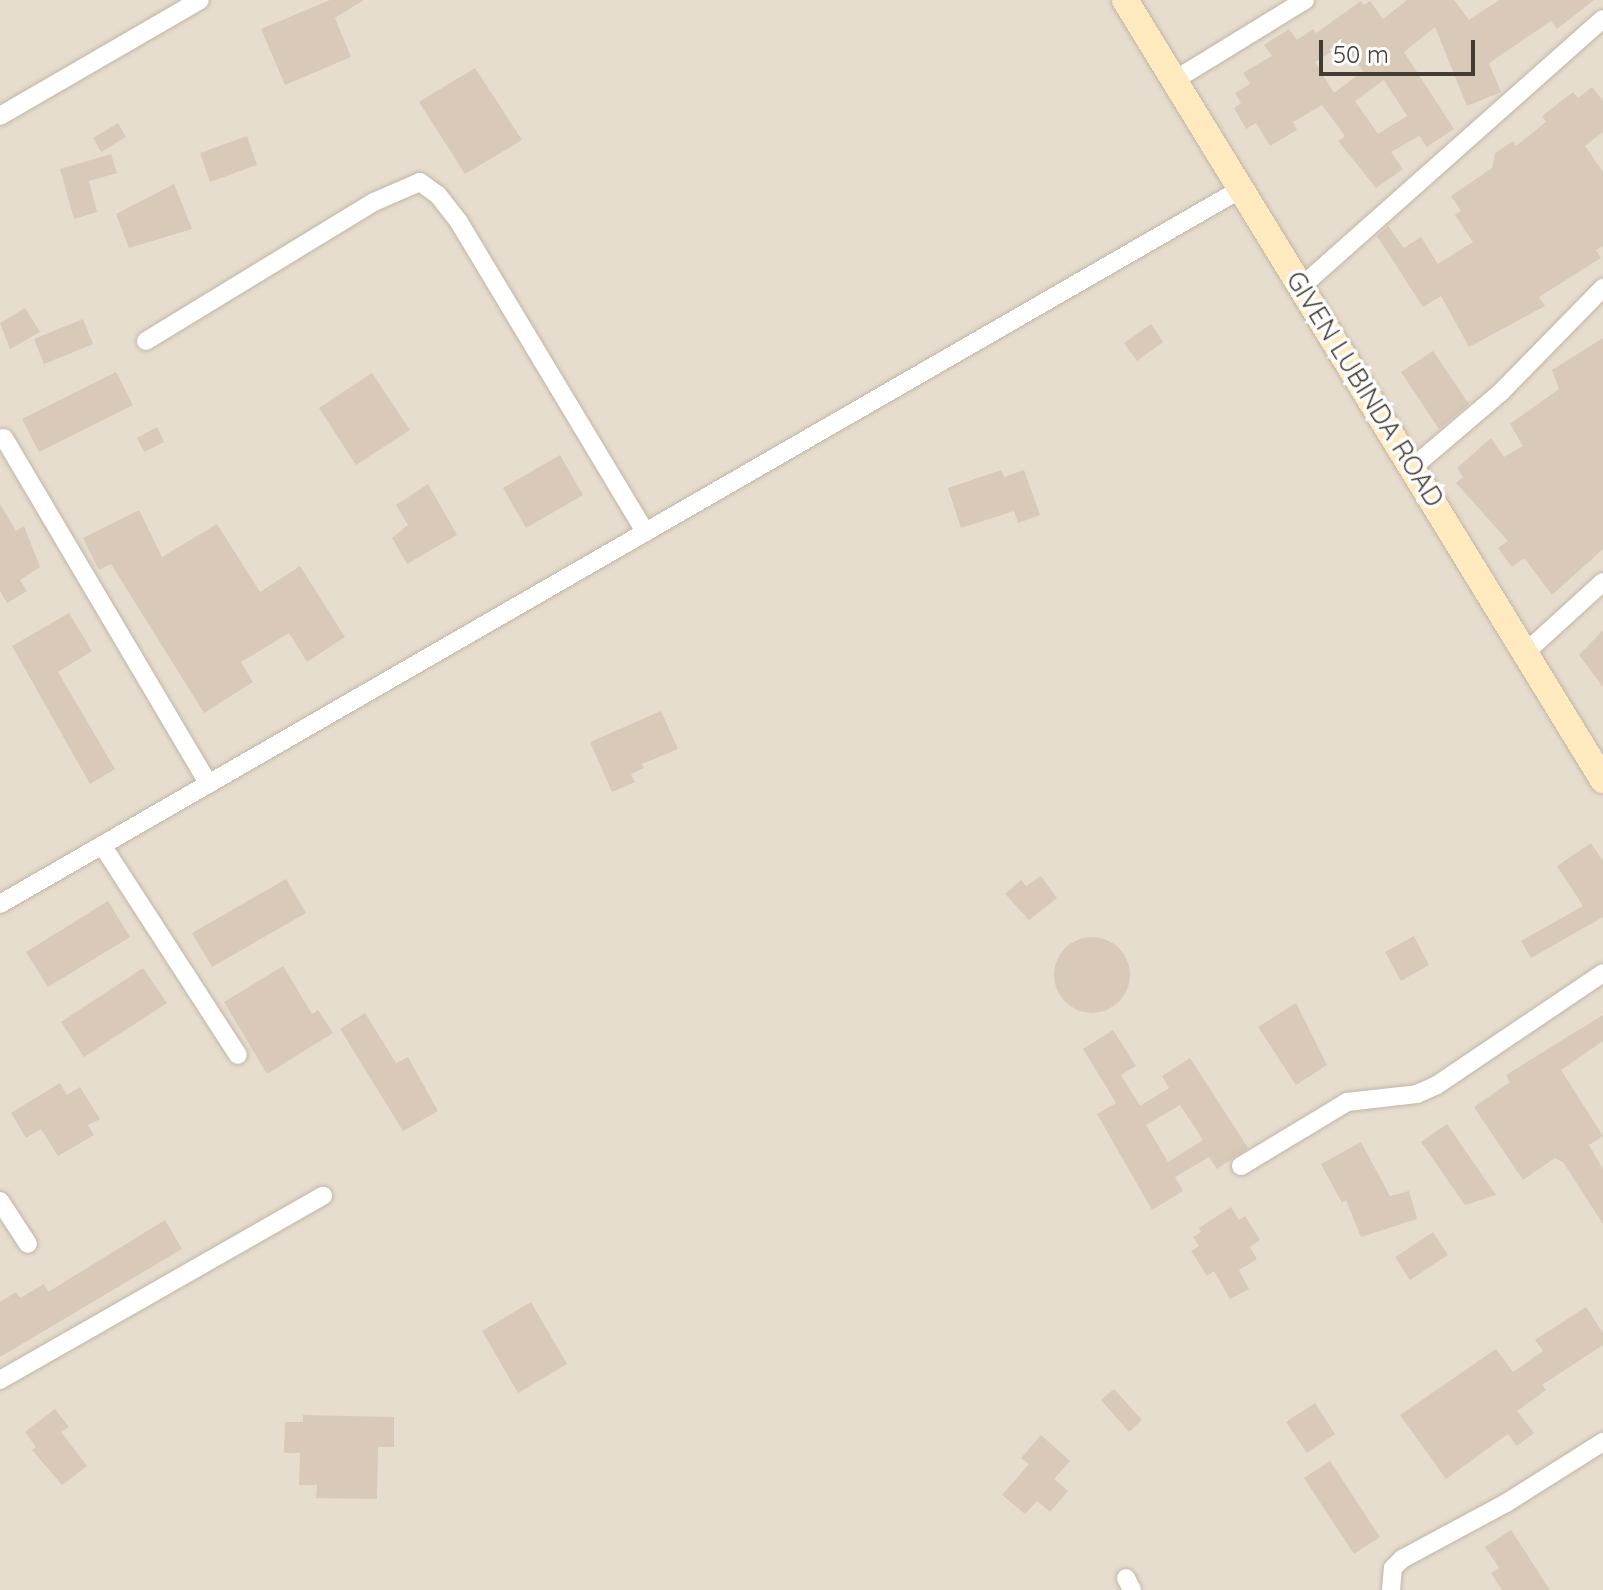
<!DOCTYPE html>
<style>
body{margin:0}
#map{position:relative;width:1603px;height:1590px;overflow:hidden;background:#f3ece1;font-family:Quicksand,sans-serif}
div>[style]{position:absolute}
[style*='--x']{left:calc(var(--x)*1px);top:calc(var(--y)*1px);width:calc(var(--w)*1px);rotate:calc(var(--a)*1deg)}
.residential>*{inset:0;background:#e7ddcf}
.building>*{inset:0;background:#d8c9b8}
.round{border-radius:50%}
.roads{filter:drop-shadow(0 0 2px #c1b6a6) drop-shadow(0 0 2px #c1b6a6)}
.street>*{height:18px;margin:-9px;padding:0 9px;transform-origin:9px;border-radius:9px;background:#fff}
.secondary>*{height:26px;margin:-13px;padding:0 13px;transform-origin:13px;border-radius:13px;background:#ffeabf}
span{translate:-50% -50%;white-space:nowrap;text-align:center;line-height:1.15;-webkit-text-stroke:7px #fff;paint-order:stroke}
.street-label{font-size:26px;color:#443b32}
.scale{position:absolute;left:1319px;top:40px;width:156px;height:36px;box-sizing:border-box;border:4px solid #443b32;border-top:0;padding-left:10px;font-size:24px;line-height:28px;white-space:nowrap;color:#443b32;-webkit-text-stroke:6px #fff;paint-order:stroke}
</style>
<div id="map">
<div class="residential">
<i style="clip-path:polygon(0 0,1603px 0,1603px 1590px,0 1590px)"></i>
</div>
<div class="building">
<i style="clip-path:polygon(330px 0,364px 0,335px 18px,351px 57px,285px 85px,261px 29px)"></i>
<i style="clip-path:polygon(evenodd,1407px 0,1454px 0,1469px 20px,1499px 0,1594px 0,1557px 29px,1551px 21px,1489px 63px,1501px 92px,1467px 106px,1435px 27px,1404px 52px,1454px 129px,1427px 147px,1419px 136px,1391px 152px,1403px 169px,1376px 188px,1338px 141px,1345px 136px,1322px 105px,1293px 122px,1297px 130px,1270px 146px,1256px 123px,1246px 129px,1234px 108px,1241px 103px,1235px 93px,1250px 84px,1243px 73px,1272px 56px,1264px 45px,1289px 29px,1297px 40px,1313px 29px,1316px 33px,1361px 1px,1364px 5px,1370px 1px,1383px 19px,1407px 0,1344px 44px,1363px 71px,1334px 93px,1315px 62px,1344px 44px,1407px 0,1384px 80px,1407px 116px,1378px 134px,1355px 101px,1384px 80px)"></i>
<i style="clip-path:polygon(475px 68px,522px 140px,465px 174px,419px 102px)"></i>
<i style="clip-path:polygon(1592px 87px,1603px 101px,1603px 132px,1585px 146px,1603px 172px,1603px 246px,1596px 250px,1601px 258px,1539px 297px,1545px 306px,1469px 347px,1441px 296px,1423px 307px,1377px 236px,1388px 226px,1404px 248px,1421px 237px,1438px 264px,1473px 242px,1455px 215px,1461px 211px,1451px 196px,1492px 168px,1495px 153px,1513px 141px,1516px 146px,1546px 122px,1542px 116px,1573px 92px,1578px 98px)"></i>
<i style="clip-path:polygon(118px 123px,126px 137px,101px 152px,93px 138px)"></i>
<i style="clip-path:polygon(247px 136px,257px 165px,210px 182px,200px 153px)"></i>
<i style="clip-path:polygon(111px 154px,117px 173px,89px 181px,97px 212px,74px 219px,60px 169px)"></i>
<i style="clip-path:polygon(174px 184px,192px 229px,129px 248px,116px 214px)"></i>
<i style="clip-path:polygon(25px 308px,40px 332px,10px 349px,0 323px)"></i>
<i style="clip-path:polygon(83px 319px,93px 344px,44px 364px,34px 339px)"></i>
<i style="clip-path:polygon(1151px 324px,1163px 342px,1137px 361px,1124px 343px)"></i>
<i style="clip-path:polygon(1603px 338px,1603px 549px,1552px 595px,1524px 558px,1512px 567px,1498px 548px,1508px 541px,1456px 483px,1463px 477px,1457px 468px,1491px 438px,1504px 457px,1523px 446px,1510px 424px,1559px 389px,1552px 370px)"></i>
<i style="clip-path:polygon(1433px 351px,1469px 404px,1439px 429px,1401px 372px)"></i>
<i style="clip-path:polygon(116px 372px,133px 405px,39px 452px,22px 419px)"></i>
<i style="clip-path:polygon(372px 373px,410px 430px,356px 465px,319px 408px)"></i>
<i style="clip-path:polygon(157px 427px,164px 442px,144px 452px,137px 438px)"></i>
<i style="clip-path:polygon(560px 455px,583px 495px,526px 528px,503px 488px)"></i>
<i style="clip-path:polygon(1001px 470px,1004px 477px,1024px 470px,1040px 515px,1018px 523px,1014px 511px,961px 528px,948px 488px)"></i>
<i style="clip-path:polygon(428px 484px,457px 535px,407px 564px,392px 538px,408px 525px,396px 505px)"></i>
<i style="clip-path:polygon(0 504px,16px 531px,24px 526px,40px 567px,20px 580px,27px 591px,7px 603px,0 591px)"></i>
<i style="clip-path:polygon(139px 510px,162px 557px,217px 524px,260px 592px,300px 566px,345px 637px,307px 662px,289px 633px,241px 662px,253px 682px,204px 713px,111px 564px,99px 570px,83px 538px)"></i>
<i style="clip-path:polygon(69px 613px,92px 651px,58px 672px,115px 769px,90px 784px,12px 646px)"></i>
<i style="clip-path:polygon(1603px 630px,1603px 687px,1579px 655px)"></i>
<i style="clip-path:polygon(661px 711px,678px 749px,642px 764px,644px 768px,631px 774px,635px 782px,612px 792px,590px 742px)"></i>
<i style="clip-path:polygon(1591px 843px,1603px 861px,1603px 917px,1531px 958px,1521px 941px,1583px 906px,1557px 866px)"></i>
<i style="clip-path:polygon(1041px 876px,1057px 898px,1029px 920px,1005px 894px,1021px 880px,1026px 886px)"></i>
<i style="clip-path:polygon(286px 879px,306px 913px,212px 967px,192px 933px)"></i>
<i style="clip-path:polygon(108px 901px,130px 937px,48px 987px,26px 952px)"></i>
<i style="clip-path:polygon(1414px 936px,1429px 965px,1401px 981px,1385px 952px)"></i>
<i class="round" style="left:1054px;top:937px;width:76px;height:76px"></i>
<i style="clip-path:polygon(283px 966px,312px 1014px,318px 1010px,333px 1033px,267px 1074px,224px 1002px)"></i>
<i style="clip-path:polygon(143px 968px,167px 1003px,84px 1057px,61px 1022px)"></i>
<i style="clip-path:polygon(1296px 1003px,1327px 1065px,1296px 1085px,1258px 1027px)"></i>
<i style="clip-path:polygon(365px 1013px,396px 1063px,408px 1057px,438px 1111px,403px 1131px,340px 1029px)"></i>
<i style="clip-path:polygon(1603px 1015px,1603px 1041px,1561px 1070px,1603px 1136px,1589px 1145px,1603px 1169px,1603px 1224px,1563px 1162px,1555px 1158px,1523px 1180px,1474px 1107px,1510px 1082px,1506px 1075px)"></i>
<i style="clip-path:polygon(evenodd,1113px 1030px,1136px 1066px,1121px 1075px,1140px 1106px,1169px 1088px,1162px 1076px,1190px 1058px,1248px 1148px,1217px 1169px,1209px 1157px,1175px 1177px,1183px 1191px,1152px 1210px,1097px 1114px,1116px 1103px,1083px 1049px,1113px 1030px,1180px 1105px,1203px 1140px,1168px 1162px,1146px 1125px,1180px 1105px)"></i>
<i style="clip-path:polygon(60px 1083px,67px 1095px,80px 1087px,100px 1119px,88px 1125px,94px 1135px,58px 1156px,41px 1129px,26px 1138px,11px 1113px)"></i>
<i style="clip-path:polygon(1447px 1124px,1496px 1195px,1465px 1205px,1421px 1142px)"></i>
<i style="clip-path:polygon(1361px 1142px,1390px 1196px,1409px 1191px,1417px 1219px,1361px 1237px,1346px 1200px,1342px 1203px,1321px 1164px)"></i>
<i style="clip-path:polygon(1231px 1207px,1239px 1220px,1245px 1216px,1260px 1240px,1250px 1247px,1257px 1259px,1239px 1270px,1249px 1289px,1230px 1299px,1214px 1271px,1207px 1276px,1191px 1251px,1199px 1246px,1193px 1237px,1201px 1232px,1199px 1228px)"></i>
<i style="clip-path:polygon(165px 1220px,182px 1249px,0 1357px,0 1302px,16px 1292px,20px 1298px,44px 1284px,48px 1292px)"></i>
<i style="clip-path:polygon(1433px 1232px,1448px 1255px,1410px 1280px,1395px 1257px)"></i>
<i style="clip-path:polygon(531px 1302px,567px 1364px,518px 1393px,482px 1331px)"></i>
<i style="clip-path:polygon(1586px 1307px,1603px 1333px,1603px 1345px,1542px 1385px,1546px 1390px,1517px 1411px,1534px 1433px,1517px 1446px,1508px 1434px,1446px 1479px,1400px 1415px,1496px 1349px,1513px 1372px,1543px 1351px,1535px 1340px)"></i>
<i style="clip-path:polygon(1114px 1389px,1142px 1420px,1129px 1432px,1101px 1400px)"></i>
<i style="clip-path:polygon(1315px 1403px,1335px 1434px,1307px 1453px,1286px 1422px)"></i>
<i style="clip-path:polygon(55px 1409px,69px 1427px,61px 1432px,87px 1466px,62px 1485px,32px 1450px,36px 1447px,25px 1432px)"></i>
<i style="clip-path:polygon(303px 1415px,394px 1417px,394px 1447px,378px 1447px,377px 1499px,316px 1498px,317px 1485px,299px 1485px,300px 1453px,284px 1453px,285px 1422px,303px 1422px)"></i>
<i style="clip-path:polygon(1041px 1435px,1070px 1461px,1054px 1479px,1068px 1491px,1050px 1512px,1037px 1501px,1025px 1514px,1002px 1495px,1029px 1464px,1021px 1458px)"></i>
<i style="clip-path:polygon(1330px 1461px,1380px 1537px,1354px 1554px,1304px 1478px)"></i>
<i style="clip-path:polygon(1511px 1530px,1550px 1590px,1502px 1590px,1491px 1573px,1499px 1568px,1485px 1547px)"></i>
</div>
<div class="roads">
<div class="street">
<i style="--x:1173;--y:81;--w:155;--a:-31.5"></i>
<i style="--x:0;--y:116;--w:231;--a:-30.1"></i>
<i style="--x:1302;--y:286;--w:402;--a:-41.6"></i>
<i style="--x:146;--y:341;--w:267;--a:-31.4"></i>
<i style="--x:374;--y:202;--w:50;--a:-23.5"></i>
<i style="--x:420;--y:182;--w:22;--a:36"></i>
<i style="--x:438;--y:195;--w:34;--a:52"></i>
<i style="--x:459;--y:222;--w:362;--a:59"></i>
<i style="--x:4;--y:438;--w:402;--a:59.4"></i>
<i style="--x:1413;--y:467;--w:116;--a:-40.4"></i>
<i style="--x:1501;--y:392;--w:146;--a:-45.6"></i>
<i style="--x:1526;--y:652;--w:104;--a:-42.3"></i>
<i style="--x:102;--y:845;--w:250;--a:57.1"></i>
<i style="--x:0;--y:904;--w:1432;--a:-29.95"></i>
<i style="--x:1241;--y:1166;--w:124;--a:-31.1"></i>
<i style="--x:1347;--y:1102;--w:70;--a:-6.5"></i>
<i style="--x:1417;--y:1094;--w:22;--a:-24"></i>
<i style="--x:1437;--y:1085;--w:200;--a:-34"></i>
<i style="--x:0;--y:1201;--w:51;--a:56.9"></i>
<i style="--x:0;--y:1380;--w:372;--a:-29.7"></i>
<i style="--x:1126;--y:1578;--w:13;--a:63"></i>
<i style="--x:1391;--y:1590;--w:22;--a:-85"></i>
<i style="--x:1393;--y:1568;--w:13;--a:-45"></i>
<i style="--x:1402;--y:1559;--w:118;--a:-28.3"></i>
<i style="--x:1506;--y:1503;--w:115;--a:-32.2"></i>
</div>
<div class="secondary">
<i style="--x:1125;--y:0;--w:915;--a:58.5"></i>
</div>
</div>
<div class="street-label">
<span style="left:1365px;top:389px;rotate:58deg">GIVEN LUBINDA ROAD</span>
</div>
<div class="scale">50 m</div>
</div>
